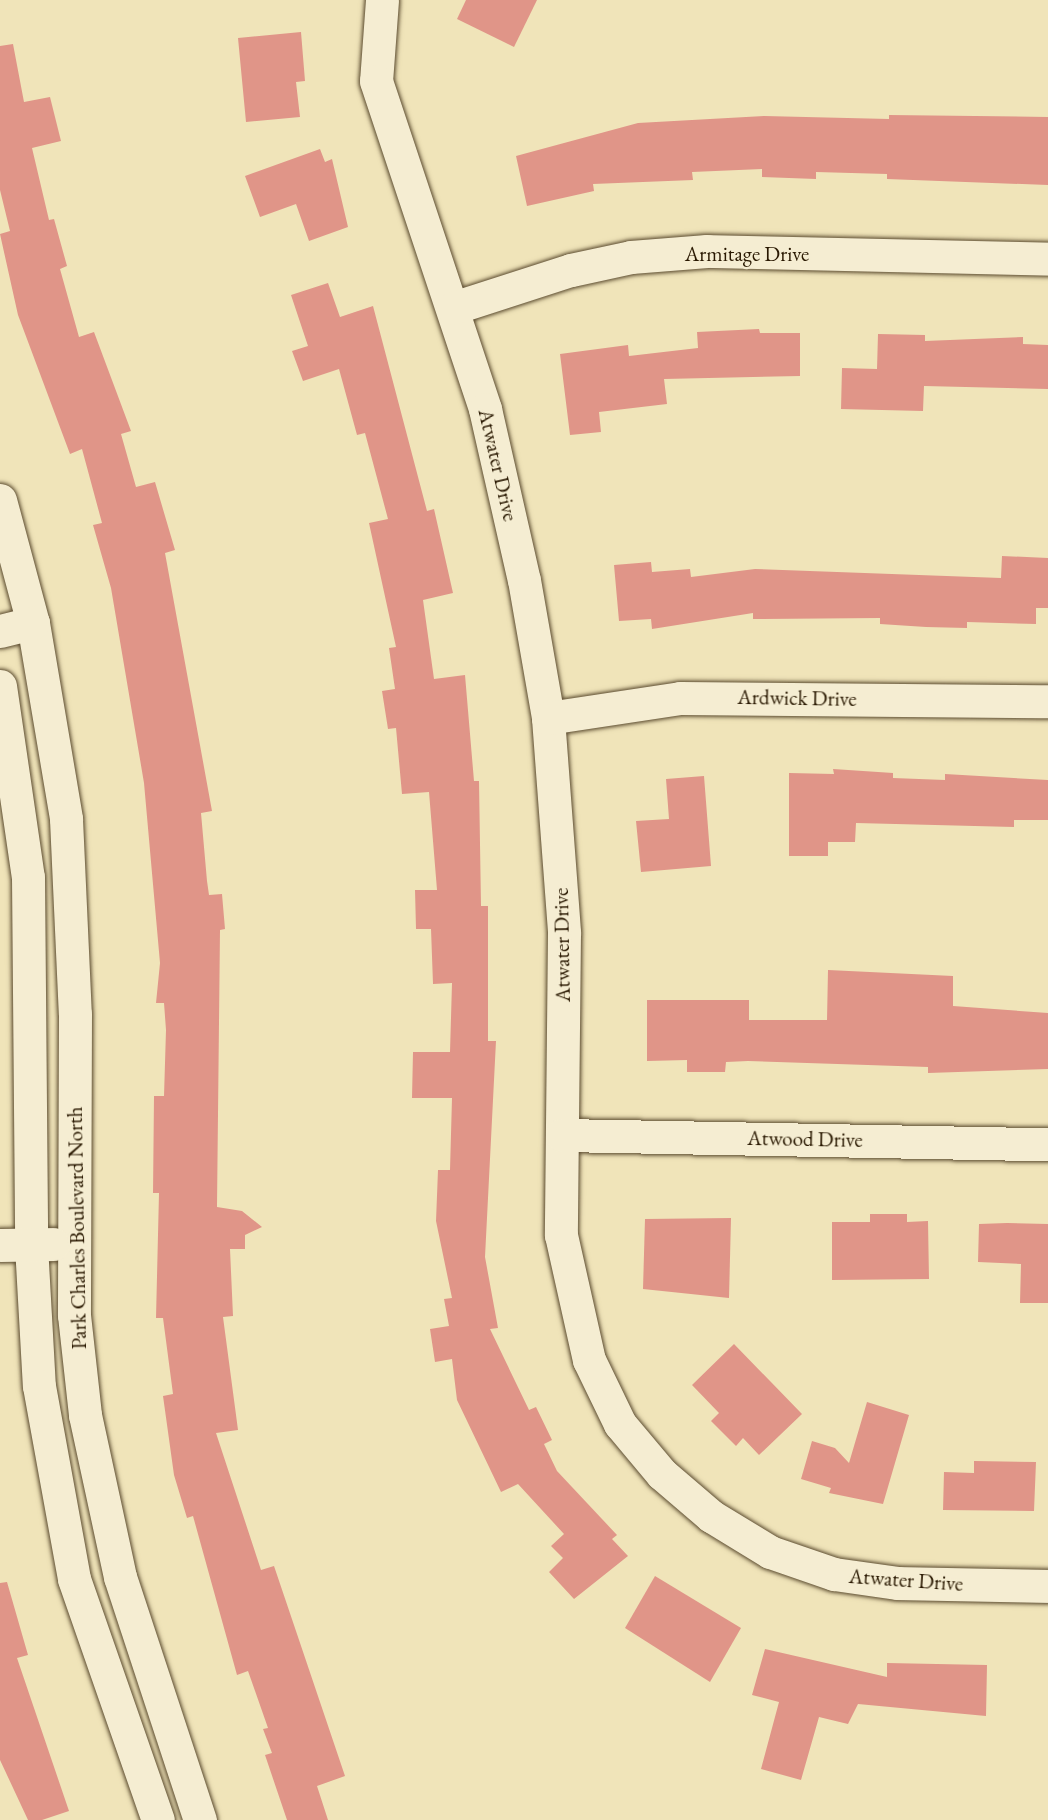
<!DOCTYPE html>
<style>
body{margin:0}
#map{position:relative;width:1048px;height:1820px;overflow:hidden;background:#f0e4b9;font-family:"EB Garamond",serif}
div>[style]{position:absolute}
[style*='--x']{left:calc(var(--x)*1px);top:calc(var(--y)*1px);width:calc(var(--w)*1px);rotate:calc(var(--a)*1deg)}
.building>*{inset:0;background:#e09588}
.roads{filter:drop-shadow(0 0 2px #5b4b2f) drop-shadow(0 0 2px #5b4b2f)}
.minor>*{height:33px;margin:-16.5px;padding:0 16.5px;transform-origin:16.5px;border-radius:16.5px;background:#f5edd2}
span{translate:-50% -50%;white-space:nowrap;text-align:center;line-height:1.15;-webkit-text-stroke:4.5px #f5edd2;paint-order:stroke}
.street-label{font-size:21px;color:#291801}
</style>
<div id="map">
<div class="building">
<i style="clip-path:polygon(466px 0,537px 0,514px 47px,457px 19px)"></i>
<i style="clip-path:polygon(301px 32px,305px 81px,296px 82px,300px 117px,246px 122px,238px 38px)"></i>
<i style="clip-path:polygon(13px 44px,24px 102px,50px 97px,61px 141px,32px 148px,49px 220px,54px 219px,67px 266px,60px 269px,79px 337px,94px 332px,131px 431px,121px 434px,136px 487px,155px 482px,175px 550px,165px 553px,212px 811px,201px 813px,207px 881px,209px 895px,222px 894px,225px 929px,220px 930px,217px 1207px,242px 1211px,262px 1227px,245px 1235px,245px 1249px,230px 1249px,233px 1316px,223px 1317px,238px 1430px,216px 1433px,261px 1570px,274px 1566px,345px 1776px,317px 1786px,328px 1820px,287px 1820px,265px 1755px,272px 1753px,263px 1729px,268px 1728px,248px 1671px,237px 1675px,193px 1516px,187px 1518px,174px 1475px,163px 1396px,173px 1394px,163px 1318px,156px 1318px,159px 1193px,153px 1193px,154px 1096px,164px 1096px,166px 1030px,164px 1003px,156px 1003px,160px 963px,144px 783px,111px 588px,93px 525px,102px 523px,82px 449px,70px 454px,18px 315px,0 234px,10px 231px,0 190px,0 46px)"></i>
<i style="clip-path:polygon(889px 115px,1048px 117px,1048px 185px,887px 179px,887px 174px,816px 172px,816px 179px,762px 177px,762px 169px,692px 172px,693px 180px,593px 184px,594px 191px,527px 206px,516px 156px,638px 123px,764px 116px,889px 119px)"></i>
<i style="clip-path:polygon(320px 149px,325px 162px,332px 159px,348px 227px,309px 241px,296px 204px,260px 217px,245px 176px)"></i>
<i style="clip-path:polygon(328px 283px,340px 317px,373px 306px,427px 511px,434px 509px,453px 593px,423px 600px,434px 679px,465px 675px,474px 781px,479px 781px,481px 906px,488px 906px,488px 1041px,496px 1041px,485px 1257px,498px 1328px,490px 1329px,529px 1410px,536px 1407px,552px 1440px,544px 1444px,557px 1471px,617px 1535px,612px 1539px,628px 1556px,574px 1599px,549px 1572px,563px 1558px,551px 1546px,564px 1534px,518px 1484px,501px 1492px,457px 1400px,452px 1359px,435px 1362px,430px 1329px,449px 1326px,444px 1299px,452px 1298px,436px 1221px,438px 1170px,450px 1170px,452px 1098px,412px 1098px,413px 1052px,450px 1052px,452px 983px,433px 984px,431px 929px,416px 929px,415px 890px,437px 890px,429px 792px,402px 794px,396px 728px,388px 729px,382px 691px,395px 689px,389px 648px,396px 647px,369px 523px,388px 519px,365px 433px,357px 435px,339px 369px,303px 381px,292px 351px,308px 346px,291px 295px)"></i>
<i style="clip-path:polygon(759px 329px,760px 333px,800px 333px,800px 376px,664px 379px,667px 404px,599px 412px,601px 432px,570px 435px,560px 354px,628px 345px,629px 356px,698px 348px,697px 332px)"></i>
<i style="clip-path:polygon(878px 334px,925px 335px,925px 341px,1023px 337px,1023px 344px,1048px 345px,1048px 389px,924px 386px,923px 411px,841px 409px,842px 368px,877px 369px)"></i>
<i style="clip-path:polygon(1002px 556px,1048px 558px,1048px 608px,1036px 608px,1036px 624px,967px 622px,967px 628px,926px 627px,880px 624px,880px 618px,753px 619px,753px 613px,652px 629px,651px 619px,619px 621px,614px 565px,651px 562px,652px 572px,690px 569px,691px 577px,755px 569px,1001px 578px)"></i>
<i style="clip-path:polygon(833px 769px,893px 773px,893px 778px,945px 780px,945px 774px,1048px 780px,1048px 820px,1014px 820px,1014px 827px,856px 823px,855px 842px,828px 842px,828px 856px,789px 856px,789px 773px,834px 774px)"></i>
<i style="clip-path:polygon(704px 776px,711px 866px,641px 872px,636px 821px,669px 819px,666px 779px)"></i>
<i style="clip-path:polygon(828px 970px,953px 976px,953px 1006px,1048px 1013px,1048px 1069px,928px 1073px,928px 1067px,748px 1061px,726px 1062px,725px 1072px,687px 1072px,687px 1060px,647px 1061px,647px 1000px,749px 1000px,749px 1020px,827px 1020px)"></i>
<i style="clip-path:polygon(870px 1214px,907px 1214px,907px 1222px,928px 1221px,929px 1279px,832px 1280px,832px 1222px,870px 1222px)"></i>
<i style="clip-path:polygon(731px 1218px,729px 1298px,643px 1289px,645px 1219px)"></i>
<i style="clip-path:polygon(1007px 1223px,1048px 1224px,1048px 1303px,1020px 1303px,1021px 1264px,978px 1262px,979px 1224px)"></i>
<i style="clip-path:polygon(734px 1344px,802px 1414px,759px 1455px,743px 1438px,736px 1446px,711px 1421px,719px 1413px,692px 1385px)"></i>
<i style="clip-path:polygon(867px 1402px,909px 1415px,883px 1504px,829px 1493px,831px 1488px,801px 1479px,812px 1441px,835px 1448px,849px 1463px)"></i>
<i style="clip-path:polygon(974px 1461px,1036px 1462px,1034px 1511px,943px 1510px,944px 1472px,974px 1473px)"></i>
<i style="clip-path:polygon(655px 1576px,741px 1628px,710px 1682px,625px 1628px)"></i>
<i style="clip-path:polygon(7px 1582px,28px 1655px,17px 1658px,69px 1811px,42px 1820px,28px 1820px,0 1760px,0 1583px)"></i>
<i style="clip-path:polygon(765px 1649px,887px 1677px,887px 1663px,987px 1665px,986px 1716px,858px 1704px,848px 1724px,819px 1717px,801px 1780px,761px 1769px,779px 1702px,752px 1695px)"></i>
</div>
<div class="roads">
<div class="minor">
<i style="--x:382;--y:0;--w:81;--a:94.2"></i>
<i style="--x:376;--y:81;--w:346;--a:71.6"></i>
<i style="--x:485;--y:409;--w:175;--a:77.2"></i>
<i style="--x:524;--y:580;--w:140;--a:80.1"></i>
<i style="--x:548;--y:718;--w:216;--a:85.7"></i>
<i style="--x:564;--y:933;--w:302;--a:90.6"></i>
<i style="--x:561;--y:1235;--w:128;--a:77.4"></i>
<i style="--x:589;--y:1360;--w:71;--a:64.2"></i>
<i style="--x:620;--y:1424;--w:65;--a:50"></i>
<i style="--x:662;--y:1474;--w:65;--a:40.6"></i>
<i style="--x:711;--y:1516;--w:69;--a:31.4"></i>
<i style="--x:770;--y:1552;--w:68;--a:19"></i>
<i style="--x:834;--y:1574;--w:65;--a:8"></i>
<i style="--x:898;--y:1583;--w:150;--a:1.1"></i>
<i style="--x:453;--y:308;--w:124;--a:-17.9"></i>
<i style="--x:571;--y:270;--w:61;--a:-12.2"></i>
<i style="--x:631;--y:257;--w:76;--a:-4.5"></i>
<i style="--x:707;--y:251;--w:341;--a:1.3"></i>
<i style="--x:0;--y:500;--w:127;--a:75"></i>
<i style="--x:33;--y:623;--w:199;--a:80.4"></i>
<i style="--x:66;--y:819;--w:195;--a:87.4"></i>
<i style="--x:75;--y:1014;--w:301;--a:90.2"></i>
<i style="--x:74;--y:1315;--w:101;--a:83.7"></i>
<i style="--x:85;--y:1415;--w:166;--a:77.8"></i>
<i style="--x:120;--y:1577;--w:256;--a:71.8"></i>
<i style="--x:0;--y:631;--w:34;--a:-14"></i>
<i style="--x:0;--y:686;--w:193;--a:81.7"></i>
<i style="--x:28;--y:877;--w:368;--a:89.5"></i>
<i style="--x:31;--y:1245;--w:141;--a:86.8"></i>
<i style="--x:39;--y:1386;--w:196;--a:79.7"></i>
<i style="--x:74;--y:1579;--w:255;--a:70.8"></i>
<i style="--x:548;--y:718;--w:134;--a:-8.6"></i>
<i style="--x:680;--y:698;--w:368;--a:0.5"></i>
<i style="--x:562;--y:1135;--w:486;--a:1.1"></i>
<i style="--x:0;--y:1245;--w:53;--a:-1.1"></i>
</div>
</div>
<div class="street-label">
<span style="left:747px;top:254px">Armitage Drive</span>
<span style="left:498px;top:465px;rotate:77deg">Atwater Drive</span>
<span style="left:797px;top:698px;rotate:1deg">Ardwick Drive</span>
<span style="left:562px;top:945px;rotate:-91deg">Atwater Drive</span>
<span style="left:805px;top:1139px;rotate:1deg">Atwood Drive</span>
<span style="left:77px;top:1228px;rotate:-91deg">Park Charles Boulevard North</span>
<span style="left:906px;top:1580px;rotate:4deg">Atwater Drive</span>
</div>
</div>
